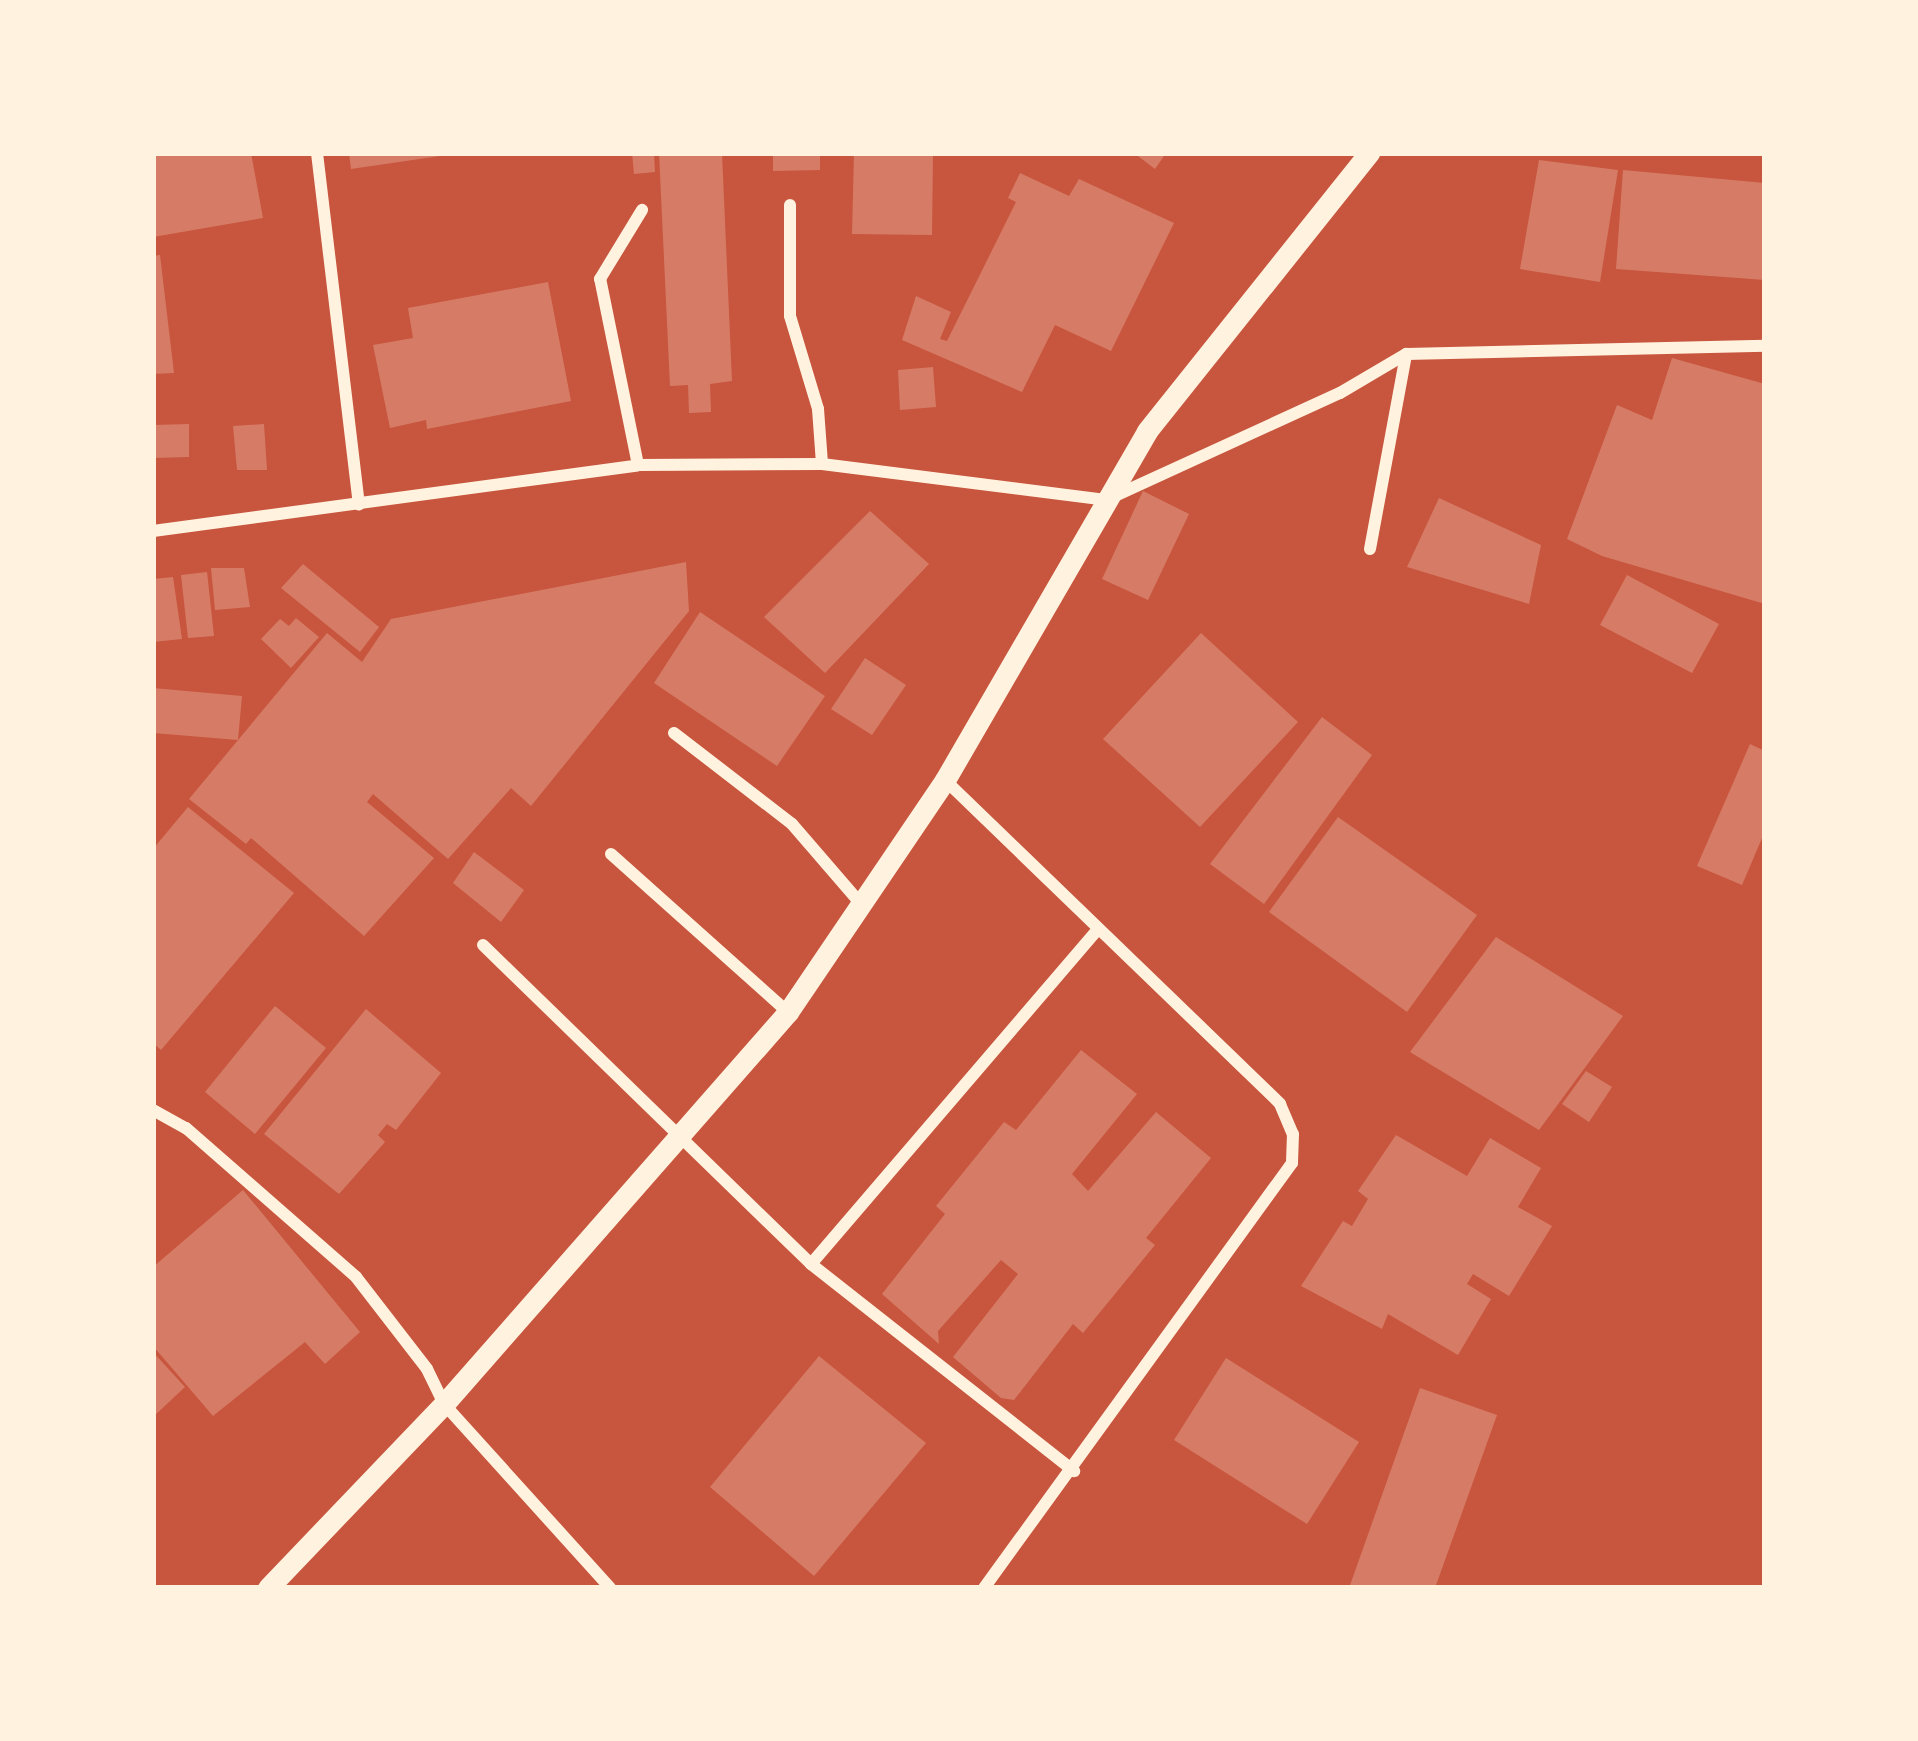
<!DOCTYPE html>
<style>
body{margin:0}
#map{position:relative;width:1918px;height:1741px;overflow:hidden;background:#c8553d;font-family:"Source Sans 3",sans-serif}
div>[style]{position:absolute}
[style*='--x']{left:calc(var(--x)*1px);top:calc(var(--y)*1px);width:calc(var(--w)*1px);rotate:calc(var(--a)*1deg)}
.building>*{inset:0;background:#d67c66}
.minor>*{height:12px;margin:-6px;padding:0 6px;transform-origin:6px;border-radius:6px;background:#fff3e0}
.tertiary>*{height:21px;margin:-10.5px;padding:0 10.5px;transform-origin:10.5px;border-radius:10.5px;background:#fff3e0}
span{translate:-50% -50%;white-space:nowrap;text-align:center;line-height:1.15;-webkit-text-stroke:12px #fff3e0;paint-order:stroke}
.frame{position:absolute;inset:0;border:156px solid #fff3e0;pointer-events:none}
</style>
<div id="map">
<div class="building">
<i style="clip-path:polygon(153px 153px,251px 153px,263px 218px,153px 237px)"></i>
<i style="clip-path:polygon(349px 153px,440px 153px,440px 156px,351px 169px)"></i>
<i style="clip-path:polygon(632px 153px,654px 153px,655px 172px,634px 174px)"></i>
<i style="clip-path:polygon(659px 153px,722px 153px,732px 381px,710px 384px,711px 412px,689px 413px,688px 385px,670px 386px)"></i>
<i style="clip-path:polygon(773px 153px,820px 153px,820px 170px,773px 171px)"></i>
<i style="clip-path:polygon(854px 153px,933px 153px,932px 235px,852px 234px)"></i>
<i style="clip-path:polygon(1134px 153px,1166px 153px,1155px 169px)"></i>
<i style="clip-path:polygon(1539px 160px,1618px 170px,1600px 282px,1520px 269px)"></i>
<i style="clip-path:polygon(1623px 170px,1765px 183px,1765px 280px,1616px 269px)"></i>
<i style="clip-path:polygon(1020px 173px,1069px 196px,1079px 179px,1174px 223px,1111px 351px,1055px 325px,1022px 392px,902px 340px,916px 296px,951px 312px,940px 339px,947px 341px,1016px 202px,1008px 198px)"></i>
<i style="clip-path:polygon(160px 255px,174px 373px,153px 374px,153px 256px)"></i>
<i style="clip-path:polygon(548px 282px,571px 401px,427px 429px,426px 420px,390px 428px,373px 345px,413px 338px,408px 308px)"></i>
<i style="clip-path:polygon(1672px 358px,1765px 384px,1765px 604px,1602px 556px,1567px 539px,1617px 405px,1652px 420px)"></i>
<i style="clip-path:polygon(933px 367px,936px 407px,900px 410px,898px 370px)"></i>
<i style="clip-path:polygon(189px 424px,189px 457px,153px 458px,153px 425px)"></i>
<i style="clip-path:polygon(264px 424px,267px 470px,237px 470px,233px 426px)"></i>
<i style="clip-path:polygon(1143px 491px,1189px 514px,1148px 600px,1102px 579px)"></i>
<i style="clip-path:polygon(1439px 498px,1541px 545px,1529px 604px,1407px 567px)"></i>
<i style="clip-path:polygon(870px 511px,929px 564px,825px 673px,764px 617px)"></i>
<i style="clip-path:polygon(686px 562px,689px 611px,531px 806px,511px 788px,448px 859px,373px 794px,367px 802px,434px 858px,364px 936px,251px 838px,246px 844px,189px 799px,327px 633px,362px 662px,391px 619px)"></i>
<i style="clip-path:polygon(303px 564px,379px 627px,360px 652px,281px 588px)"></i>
<i style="clip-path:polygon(211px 568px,244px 568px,250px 607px,215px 610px)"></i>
<i style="clip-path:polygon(207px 572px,214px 636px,188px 638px,181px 575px)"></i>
<i style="clip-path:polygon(1627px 575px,1719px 624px,1692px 673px,1600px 625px)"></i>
<i style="clip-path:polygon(173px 577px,182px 639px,153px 642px,153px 579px)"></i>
<i style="clip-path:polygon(700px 612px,825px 696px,777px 766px,654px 683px)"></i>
<i style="clip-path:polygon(296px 618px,319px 637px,291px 668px,261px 639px,280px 619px,289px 626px)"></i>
<i style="clip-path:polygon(1201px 633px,1298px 722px,1200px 827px,1103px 739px)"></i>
<i style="clip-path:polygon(865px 658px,906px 685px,872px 735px,831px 709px)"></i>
<i style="clip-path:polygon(153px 688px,242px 696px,238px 740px,153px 733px)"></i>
<i style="clip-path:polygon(1322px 717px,1372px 755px,1264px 904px,1210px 864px)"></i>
<i style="clip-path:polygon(1750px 744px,1765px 751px,1765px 831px,1742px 885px,1697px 866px)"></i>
<i style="clip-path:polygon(188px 807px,294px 893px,161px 1050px,153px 1043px,153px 849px)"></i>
<i style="clip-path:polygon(1338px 817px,1477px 915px,1407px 1012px,1269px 912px)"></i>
<i style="clip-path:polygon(474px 852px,524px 890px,501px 922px,453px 883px)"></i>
<i style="clip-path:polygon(1496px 937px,1623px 1016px,1539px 1130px,1410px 1052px)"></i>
<i style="clip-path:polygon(275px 1006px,326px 1048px,255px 1134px,205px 1092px)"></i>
<i style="clip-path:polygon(366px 1009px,441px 1073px,396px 1130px,387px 1124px,378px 1135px,385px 1142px,339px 1194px,264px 1134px)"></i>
<i style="clip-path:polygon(1081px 1050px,1137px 1094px,1072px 1174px,1088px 1191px,1156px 1112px,1211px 1158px,1146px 1238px,1155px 1245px,1083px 1333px,1073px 1324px,1014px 1400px,1001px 1398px,953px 1357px,1018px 1274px,1001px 1260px,938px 1331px,939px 1344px,882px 1294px,945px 1214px,936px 1206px,1004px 1122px,1016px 1130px)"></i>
<i style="clip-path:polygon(1586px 1071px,1612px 1087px,1589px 1122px,1562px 1104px)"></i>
<i style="clip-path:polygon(1396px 1135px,1467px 1176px,1490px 1138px,1541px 1168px,1518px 1207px,1552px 1226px,1509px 1296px,1473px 1274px,1467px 1284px,1491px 1299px,1458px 1355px,1388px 1314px,1382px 1329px,1301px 1286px,1343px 1221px,1352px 1226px,1368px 1199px,1358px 1191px)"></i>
<i style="clip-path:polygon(243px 1190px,360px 1332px,325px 1364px,305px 1342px,213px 1416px,153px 1346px,153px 1267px)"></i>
<i style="clip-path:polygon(153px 1352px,185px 1387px,153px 1417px)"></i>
<i style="clip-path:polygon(819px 1356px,926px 1443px,814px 1576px,710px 1487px)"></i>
<i style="clip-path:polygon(1226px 1358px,1359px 1442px,1307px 1524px,1174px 1440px)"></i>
<i style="clip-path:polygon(1420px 1388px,1497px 1415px,1435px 1588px,1349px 1588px)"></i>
</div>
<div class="minor">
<i style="--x:317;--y:153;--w:354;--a:83.2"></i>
<i style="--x:790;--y:205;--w:111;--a:90"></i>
<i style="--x:790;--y:316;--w:97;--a:73.2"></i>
<i style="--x:818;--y:409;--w:55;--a:85.8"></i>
<i style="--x:638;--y:465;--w:190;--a:-101.5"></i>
<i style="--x:600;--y:279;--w:81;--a:-58.7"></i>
<i style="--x:153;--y:531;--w:489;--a:-7.7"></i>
<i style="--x:638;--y:465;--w:184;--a:-0.3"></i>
<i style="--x:822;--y:464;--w:286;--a:7.2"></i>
<i style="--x:1106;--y:500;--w:257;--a:-24.6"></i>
<i style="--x:1340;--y:393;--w:77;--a:-30.6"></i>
<i style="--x:1406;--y:354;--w:359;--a:-1.3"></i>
<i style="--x:1370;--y:549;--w:198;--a:-79.5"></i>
<i style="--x:674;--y:733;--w:149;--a:37.6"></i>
<i style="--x:792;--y:824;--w:106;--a:49.2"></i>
<i style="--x:945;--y:780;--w:466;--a:44"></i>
<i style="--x:1280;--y:1104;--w:33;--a:67"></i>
<i style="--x:1293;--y:1134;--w:29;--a:92"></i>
<i style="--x:1292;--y:1163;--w:525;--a:125.93"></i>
<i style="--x:611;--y:854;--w:237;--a:41.8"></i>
<i style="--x:483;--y:945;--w:458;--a:44.2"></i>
<i style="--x:811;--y:1264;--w:335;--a:38.2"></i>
<i style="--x:153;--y:1110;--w:38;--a:29"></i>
<i style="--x:186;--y:1128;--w:226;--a:41.2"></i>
<i style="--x:356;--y:1277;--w:116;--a:52.3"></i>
<i style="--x:427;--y:1369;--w:39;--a:64"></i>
<i style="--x:444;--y:1404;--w:248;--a:47.9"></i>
<i style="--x:811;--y:1264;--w:440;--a:-49.4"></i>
</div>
<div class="tertiary">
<i style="--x:268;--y:1588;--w:255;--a:-46.3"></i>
<i style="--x:444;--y:1404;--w:522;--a:-48.73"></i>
<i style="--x:788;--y:1012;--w:280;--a:-55.9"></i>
<i style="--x:945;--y:780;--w:403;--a:-59.9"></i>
<i style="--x:1147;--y:431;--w:356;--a:-51.4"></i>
</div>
<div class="frame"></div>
</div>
